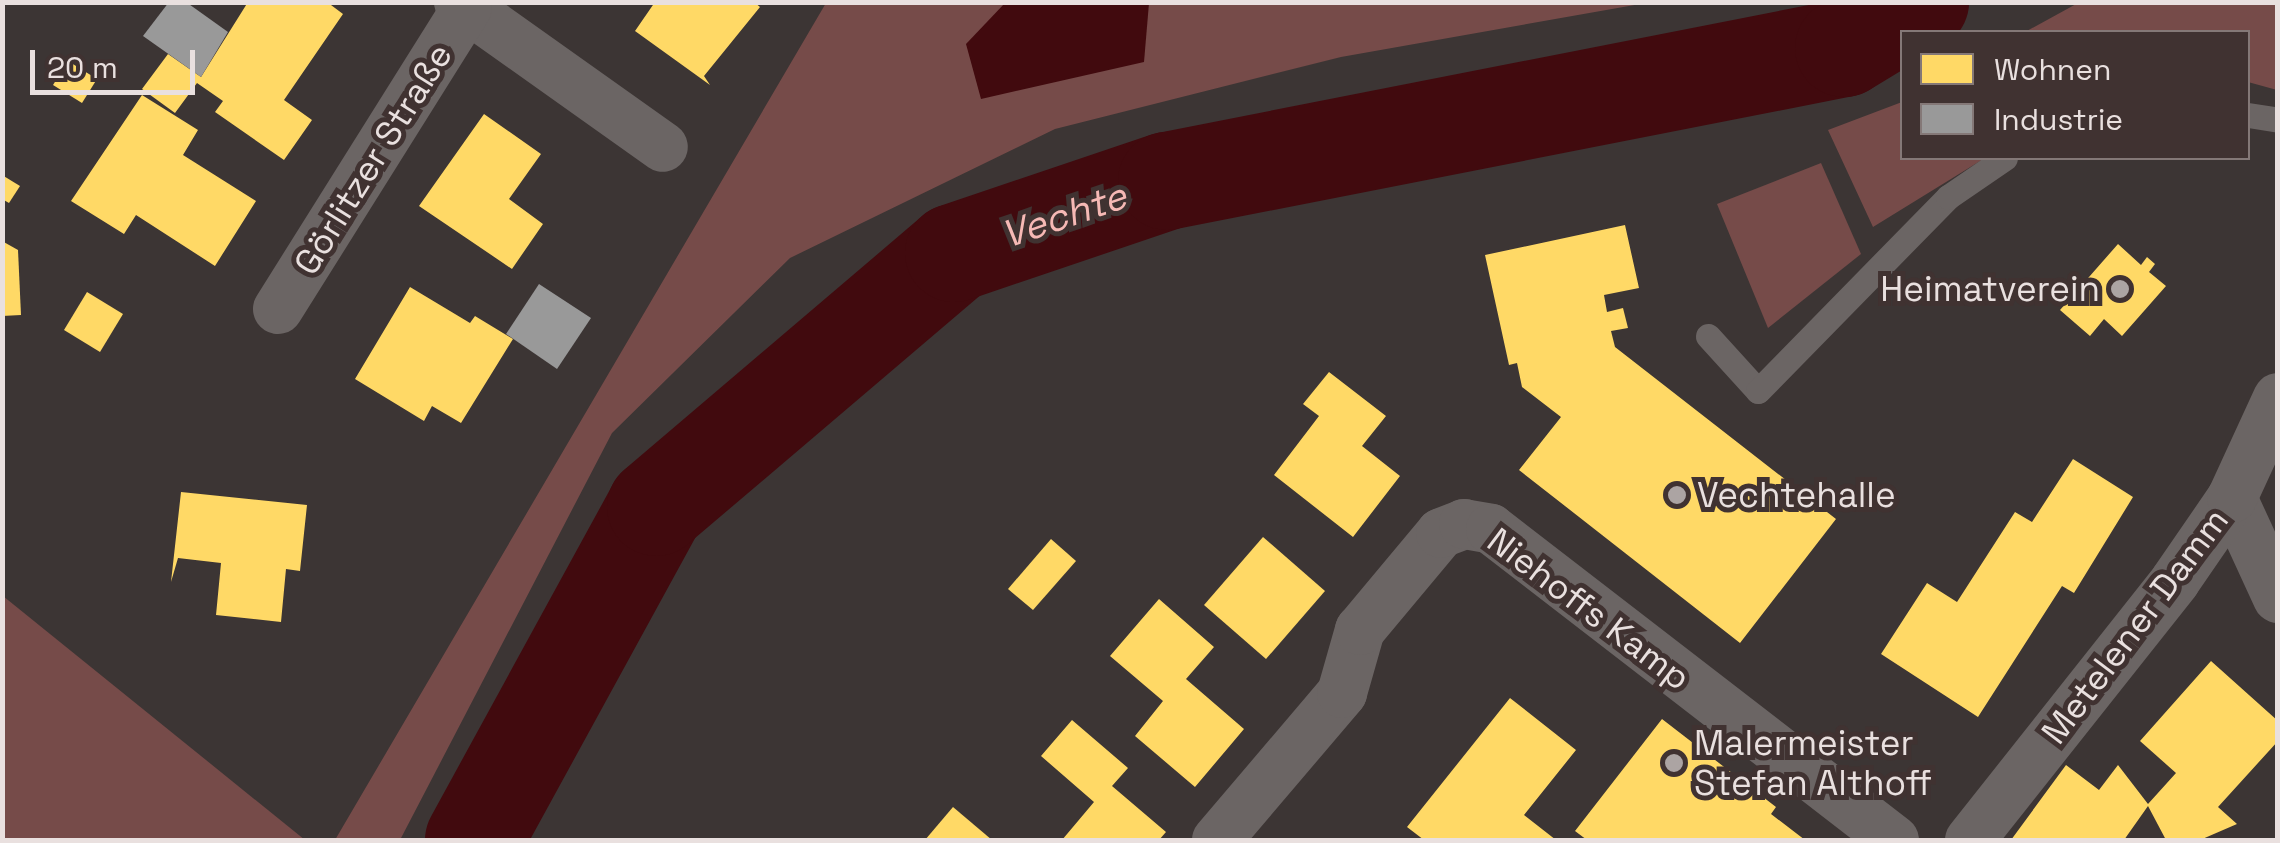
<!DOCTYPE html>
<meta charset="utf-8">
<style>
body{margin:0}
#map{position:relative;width:2280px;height:843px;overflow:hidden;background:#3c3534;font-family:"Space Grotesk",sans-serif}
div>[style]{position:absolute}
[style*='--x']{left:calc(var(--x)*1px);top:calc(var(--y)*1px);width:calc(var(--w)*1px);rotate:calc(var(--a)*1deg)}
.green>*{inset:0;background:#764b49}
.water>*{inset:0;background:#410a0e}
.homes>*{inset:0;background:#ffd966}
.industry>*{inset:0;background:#999}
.river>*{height:98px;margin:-49px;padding:0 49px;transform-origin:49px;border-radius:49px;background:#410a0e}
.lane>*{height:25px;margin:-12.5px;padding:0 12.5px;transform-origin:12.5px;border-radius:12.5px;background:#6b6564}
.street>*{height:50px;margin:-25px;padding:0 25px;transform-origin:25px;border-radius:25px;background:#6b6564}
.dots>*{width:28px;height:28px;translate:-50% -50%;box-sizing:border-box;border:5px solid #403231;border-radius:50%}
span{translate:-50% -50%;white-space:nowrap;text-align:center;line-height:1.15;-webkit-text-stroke:10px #403231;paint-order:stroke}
.street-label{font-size:35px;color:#e9e0df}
.poi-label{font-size:35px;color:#e9e0df}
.right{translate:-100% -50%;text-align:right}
.left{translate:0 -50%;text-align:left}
.water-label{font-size:38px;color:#f6b9b5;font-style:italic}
.frame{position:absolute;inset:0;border:5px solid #e9e0df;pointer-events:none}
.legend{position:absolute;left:1900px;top:30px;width:350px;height:130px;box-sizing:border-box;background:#403231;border:2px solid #847877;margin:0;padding:12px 18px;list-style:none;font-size:30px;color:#e9e0df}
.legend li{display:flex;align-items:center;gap:20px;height:50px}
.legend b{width:50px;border:2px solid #847877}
.scale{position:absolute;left:30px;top:50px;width:165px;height:45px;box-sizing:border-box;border:5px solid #e9e0df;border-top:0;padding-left:12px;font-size:30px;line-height:35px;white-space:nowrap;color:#e9e0df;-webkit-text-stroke:8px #403231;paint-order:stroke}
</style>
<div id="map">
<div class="green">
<i style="clip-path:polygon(826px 3px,1646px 3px,1341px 57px,1055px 129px,790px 258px,612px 433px,400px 840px,335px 840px)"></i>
<i style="clip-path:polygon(2078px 3px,2277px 3px,2277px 90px,2248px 82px,2248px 32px,2025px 32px)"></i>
<i style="clip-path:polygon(1902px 102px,1902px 158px,1985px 158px,1873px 227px,1828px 130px)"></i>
<i style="clip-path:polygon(1821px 163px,1861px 254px,1768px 328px,1717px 204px)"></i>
<i style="clip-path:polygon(3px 596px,305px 840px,3px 840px)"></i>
</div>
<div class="water">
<i style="clip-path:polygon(1005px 3px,1149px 3px,1144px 62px,981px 99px,966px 44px)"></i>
</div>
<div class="homes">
<i style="clip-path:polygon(248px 2px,327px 2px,343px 14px,284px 100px,312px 120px,284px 160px,215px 112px,223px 101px,197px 83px,175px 113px,142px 89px,168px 54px,201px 77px)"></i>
<i style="clip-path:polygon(655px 2px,754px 2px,760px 7px,704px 76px,710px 85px,635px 31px)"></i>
<i style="clip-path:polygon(68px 61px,97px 79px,82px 103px,53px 85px)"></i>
<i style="clip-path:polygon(142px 95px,198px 130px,183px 155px,256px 201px,215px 266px,136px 215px,124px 234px,71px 201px)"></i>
<i style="clip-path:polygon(484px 114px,541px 154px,509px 199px,543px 224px,512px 269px,419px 206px)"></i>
<i style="clip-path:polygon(2px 175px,20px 186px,9px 203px,2px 199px)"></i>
<i style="clip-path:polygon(1625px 225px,1639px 288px,1604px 295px,1607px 312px,1623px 308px,1628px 328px,1611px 331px,1615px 347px,1836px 519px,1740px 643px,1519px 470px,1561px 417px,1522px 387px,1517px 363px,1509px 365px,1485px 255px)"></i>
<i style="clip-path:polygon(2px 241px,18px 250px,21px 315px,2px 316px)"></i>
<i style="clip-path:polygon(2118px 244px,2141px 265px,2147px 257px,2155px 264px,2149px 272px,2166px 286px,2122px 336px,2104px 319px,2090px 336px,2060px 310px)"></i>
<i style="clip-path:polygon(410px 287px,470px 323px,475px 316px,513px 339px,461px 423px,432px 406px,424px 421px,355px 379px)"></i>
<i style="clip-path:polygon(87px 292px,123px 314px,100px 352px,64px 330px)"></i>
<i style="clip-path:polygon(1329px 372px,1386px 416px,1362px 446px,1400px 476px,1353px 537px,1274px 475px,1319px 416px,1303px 404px)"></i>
<i style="clip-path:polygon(2073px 459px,2133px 497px,2074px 593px,2062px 586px,1978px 717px,1881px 654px,1927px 583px,1957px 602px,2015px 512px,2032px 522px)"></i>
<i style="clip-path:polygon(181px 492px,307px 505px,300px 571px,286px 569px,281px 622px,216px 615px,221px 563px,178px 558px,171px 582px)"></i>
<i style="clip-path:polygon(1263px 537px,1325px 591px,1266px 659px,1204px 605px)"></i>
<i style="clip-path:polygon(1051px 539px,1076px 561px,1033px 610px,1008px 589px)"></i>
<i style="clip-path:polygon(1159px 599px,1214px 647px,1186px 679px,1244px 729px,1195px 787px,1135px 736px,1163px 701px,1110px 656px)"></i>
<i style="clip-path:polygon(2211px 661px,2278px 721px,2278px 741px,2218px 807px,2237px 824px,2200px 840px,2166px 840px,2148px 806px,2124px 840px,2011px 840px,2066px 765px,2099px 790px,2118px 765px,2148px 804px,2176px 773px,2140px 741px)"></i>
<i style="clip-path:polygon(1510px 698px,1576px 750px,1524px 815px,1556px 840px,1424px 840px,1407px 827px)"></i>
<i style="clip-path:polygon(1662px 719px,1776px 807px,1771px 814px,1805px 840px,1587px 840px,1575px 831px)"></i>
<i style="clip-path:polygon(1072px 720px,1128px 768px,1112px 786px,1166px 832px,1159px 840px,1062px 840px,1094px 802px,1041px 756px)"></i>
<i style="clip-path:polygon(953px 807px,992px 840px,925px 840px)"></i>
</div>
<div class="industry">
<i style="clip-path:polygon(169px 2px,186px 2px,228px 32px,201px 77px,143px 36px)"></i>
<i style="clip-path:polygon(539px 284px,591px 318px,557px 369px,506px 334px)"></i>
</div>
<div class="river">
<i style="--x:474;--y:840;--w:379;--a:-61.3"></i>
<i style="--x:656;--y:507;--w:392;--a:-40.4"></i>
<i style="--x:954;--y:253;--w:225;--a:-18.7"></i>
<i style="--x:1167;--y:181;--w:690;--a:-11.11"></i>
<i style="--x:1844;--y:48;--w:89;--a:-31.2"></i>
</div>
<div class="lane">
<i style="--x:2248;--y:115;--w:30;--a:9"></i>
<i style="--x:1708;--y:336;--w:74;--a:47.7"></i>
<i style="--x:1758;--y:391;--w:272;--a:-45.6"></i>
<i style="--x:1948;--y:197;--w:69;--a:-34.4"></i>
</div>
<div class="street">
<i style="--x:459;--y:2;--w:250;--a:35.4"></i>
<i style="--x:278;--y:309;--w:355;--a:-57.9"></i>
<i style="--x:2232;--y:498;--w:110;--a:65.3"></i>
<i style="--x:1217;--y:840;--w:193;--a:-49.6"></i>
<i style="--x:1342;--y:693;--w:66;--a:-74.1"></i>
<i style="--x:1360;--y:630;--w:126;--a:-50.1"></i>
<i style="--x:1441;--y:533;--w:25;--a:-21"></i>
<i style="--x:1464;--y:524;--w:27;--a:10"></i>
<i style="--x:1491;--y:529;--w:509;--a:37.66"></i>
<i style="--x:1970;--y:840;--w:330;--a:-51.6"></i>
<i style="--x:2175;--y:581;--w:101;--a:-55.5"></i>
<i style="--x:2232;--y:498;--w:110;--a:-65.3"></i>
</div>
<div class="dots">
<i style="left:2120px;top:289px;background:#aca4a3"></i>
<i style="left:1677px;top:495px;background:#aca4a3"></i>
<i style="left:1674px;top:763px;background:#aca4a3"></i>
</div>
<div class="street-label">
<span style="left:373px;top:159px;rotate:-58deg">Görlitzer Straße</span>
<span style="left:1589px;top:609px;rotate:37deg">Niehoffs Kamp</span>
<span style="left:2135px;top:626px;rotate:-53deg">Metelener Damm</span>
</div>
<div class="poi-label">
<span class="right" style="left:2100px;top:289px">Heimatverein</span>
<span class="left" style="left:1697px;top:495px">Vechtehalle</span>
<span class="left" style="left:1694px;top:763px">Malermeister<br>Stefan Althoff</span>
</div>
<div class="water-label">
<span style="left:1064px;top:216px;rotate:-19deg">Vechte</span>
</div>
<div class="frame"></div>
<ul class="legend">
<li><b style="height:28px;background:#ffd966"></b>Wohnen</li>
<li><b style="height:28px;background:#999"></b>Industrie</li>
</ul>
<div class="scale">20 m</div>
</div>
